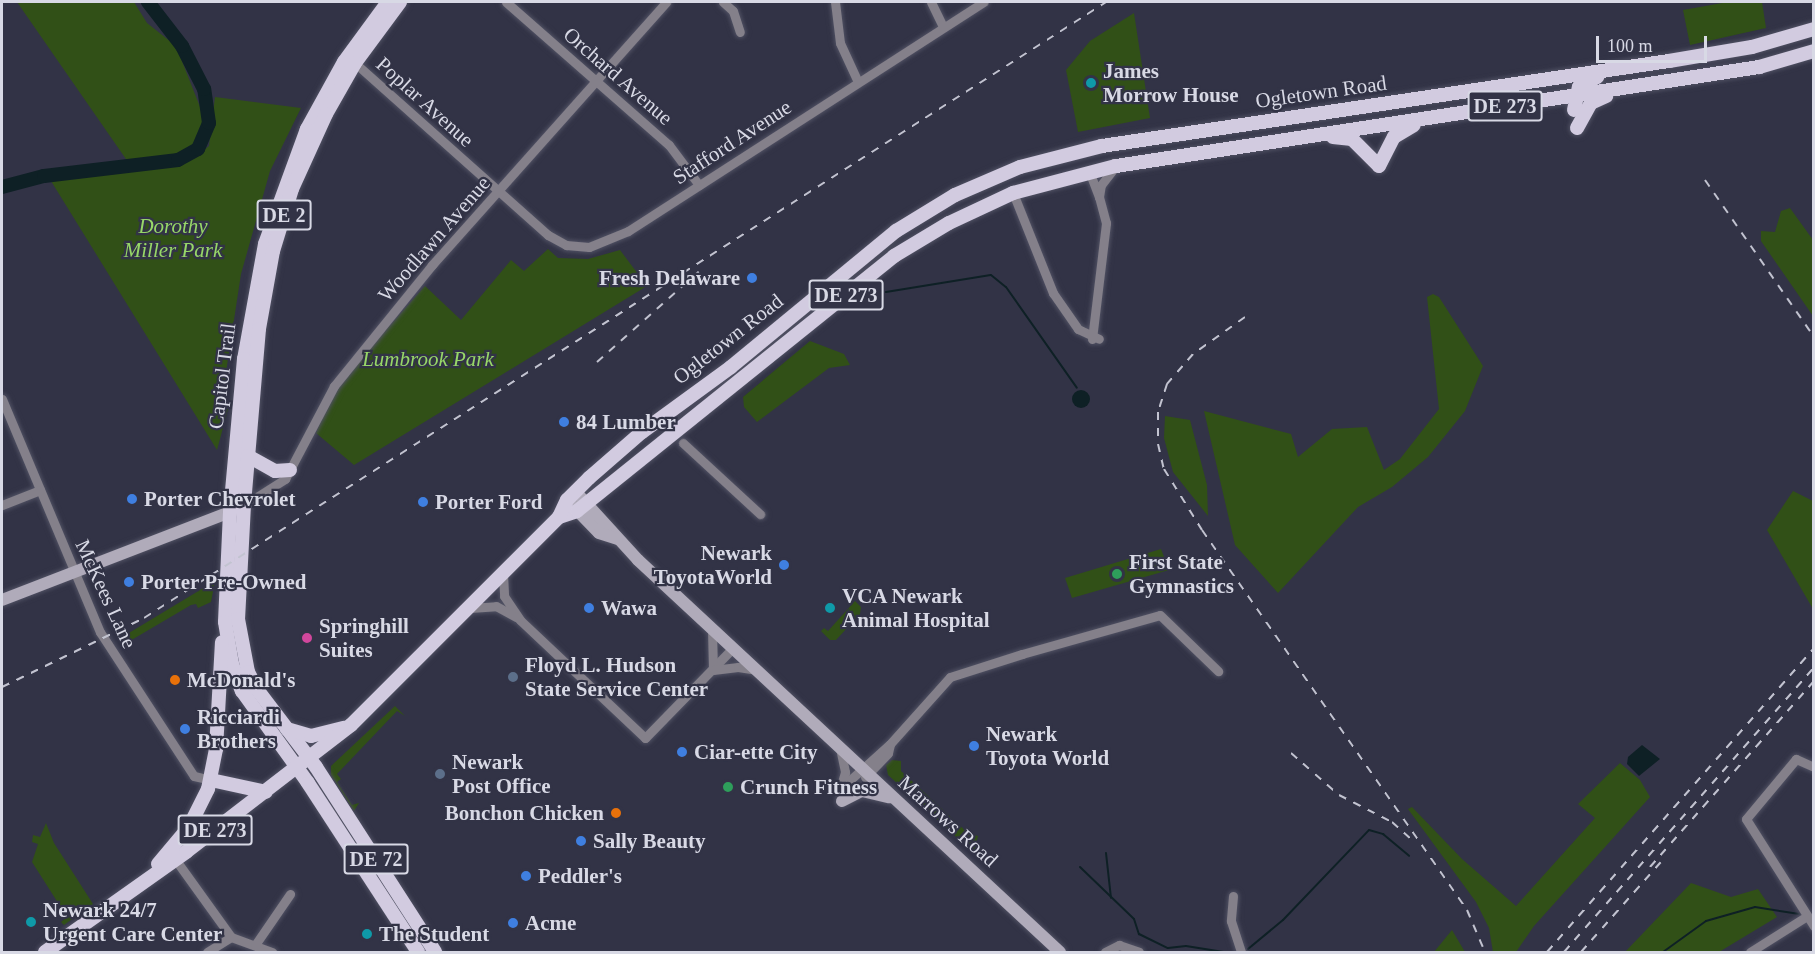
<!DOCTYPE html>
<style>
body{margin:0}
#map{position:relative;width:1815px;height:954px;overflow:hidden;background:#323346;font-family:"Times New Roman",serif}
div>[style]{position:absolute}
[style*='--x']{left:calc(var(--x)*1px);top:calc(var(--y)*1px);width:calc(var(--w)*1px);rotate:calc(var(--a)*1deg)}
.green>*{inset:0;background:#315017}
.water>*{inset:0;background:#0e2025}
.round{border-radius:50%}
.stream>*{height:2px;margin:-1px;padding:0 1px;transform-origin:1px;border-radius:1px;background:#0e2025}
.river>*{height:14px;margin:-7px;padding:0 7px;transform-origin:7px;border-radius:7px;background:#0e2025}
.roads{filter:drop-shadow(0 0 2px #505163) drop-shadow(0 0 2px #505163)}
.street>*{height:9px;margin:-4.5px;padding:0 4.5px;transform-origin:4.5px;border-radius:4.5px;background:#84808a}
.secondary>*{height:12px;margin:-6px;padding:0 6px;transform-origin:6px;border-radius:6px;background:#b0abba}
.primary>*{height:14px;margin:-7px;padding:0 7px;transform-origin:7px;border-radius:7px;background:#d2cbe0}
.rail>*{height:2px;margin-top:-1px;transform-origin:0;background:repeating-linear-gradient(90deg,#c2c3d0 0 8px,transparent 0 16px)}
.dots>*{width:16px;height:16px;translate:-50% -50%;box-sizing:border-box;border:3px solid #323346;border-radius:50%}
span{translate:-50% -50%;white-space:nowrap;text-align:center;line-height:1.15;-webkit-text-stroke:4.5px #323346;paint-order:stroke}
.shield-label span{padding:2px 4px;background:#323346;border:2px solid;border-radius:4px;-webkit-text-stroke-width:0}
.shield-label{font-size:20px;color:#d8d9e5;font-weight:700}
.poi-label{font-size:21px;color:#d8d9e5;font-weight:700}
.left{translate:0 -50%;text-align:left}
.right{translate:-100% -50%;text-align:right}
.street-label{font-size:21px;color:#d8d9e5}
.park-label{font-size:21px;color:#97d768;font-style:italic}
.frame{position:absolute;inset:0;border:3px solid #d8d9e5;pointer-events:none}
.scale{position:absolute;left:1596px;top:36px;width:111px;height:27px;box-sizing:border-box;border:3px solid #d8d9e5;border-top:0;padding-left:8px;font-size:18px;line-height:21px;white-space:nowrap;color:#d8d9e5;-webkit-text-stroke:4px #323346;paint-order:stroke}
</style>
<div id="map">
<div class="green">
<i style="clip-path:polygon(17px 2px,134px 2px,147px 23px,176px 46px,204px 117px,201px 139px,186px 156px,128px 162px)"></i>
<i style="clip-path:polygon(1728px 2px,1762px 2px,1766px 28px,1690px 45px,1683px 10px)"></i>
<i style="clip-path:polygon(1134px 13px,1150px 118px,1078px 132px,1066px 70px,1090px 41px)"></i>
<i style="clip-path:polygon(215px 97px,301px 108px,270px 171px,241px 274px,226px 372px,228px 409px,217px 450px,51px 181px,188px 162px,209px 146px)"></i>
<i style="clip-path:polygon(1790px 208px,1813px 240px,1813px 316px,1761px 241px,1761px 231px,1775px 232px,1781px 211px)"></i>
<i style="clip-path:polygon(548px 249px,558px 258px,588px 259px,620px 250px,647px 286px,354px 465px,316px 433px,329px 402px,351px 369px,425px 286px,461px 320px,511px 260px,524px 271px)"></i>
<i style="clip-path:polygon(1433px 294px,1439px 297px,1483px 366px,1465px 411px,1428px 457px,1392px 487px,1358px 507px,1278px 593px,1235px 545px,1204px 411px,1291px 434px,1298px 457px,1332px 429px,1367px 427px,1384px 470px,1400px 459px,1439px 409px,1427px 297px)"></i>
<i style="clip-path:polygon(810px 341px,844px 354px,850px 365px,829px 368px,757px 422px,744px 407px,743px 397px)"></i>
<i style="clip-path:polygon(1165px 416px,1190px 420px,1207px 485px,1208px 516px,1173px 472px,1164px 438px)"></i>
<i style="clip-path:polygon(1793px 491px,1813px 501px,1813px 609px,1767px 530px)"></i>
<i style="clip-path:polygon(1161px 549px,1169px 570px,1072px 598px,1065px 578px)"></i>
<i style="clip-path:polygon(215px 581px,211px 602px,198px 608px,196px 604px,191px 605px,123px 645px,119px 639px)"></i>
<i style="clip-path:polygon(855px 601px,861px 607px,860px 614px,836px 640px,830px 640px,821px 631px,824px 628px,828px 631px)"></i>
<i style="clip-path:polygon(395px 706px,405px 716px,397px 711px,337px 774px,341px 779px,337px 782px,352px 805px,359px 803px,354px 811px,331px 775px,331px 766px)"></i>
<i style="clip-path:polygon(892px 760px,901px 761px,901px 771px,969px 834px,978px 836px,974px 853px,888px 775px,886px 765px)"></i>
<i style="clip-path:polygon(1620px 763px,1640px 780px,1650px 797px,1534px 926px,1516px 952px,1493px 952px,1489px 928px,1476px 902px,1408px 809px,1412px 807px,1462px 859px,1516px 906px,1595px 818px,1578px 804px)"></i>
<i style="clip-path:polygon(46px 823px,54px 843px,93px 904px,64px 925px,61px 922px,67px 917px,32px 862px,38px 844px,32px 842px,33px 835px,40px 837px)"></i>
<i style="clip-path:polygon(1691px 883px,1731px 897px,1758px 889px,1777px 917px,1719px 952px,1625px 952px)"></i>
<i style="clip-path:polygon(1452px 930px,1465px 952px,1434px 952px)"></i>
</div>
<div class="water">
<i class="round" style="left:1072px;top:390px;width:18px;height:18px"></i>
<i style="clip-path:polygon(1642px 745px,1660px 759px,1639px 776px,1627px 764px,1628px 757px)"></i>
</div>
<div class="stream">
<i style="--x:886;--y:292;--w:106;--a:-9.2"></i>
<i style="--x:991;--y:275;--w:19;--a:39"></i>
<i style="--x:1006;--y:287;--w:123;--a:54.9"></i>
<i style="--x:1106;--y:853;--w:45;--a:83.7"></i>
<i style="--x:1080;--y:867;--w:75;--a:43.9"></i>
<i style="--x:1134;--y:919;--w:16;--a:72"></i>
<i style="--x:1139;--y:934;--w:32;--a:26"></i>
<i style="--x:1168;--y:948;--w:18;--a:-6"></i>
<i style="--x:1186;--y:946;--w:38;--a:9"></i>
<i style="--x:1813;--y:915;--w:1;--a:0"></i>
<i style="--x:1248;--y:949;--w:45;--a:-39.6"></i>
<i style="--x:1283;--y:920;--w:124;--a:-46.3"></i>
<i style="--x:1369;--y:830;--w:15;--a:16"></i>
<i style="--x:1383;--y:834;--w:34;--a:40"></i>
<i style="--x:1663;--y:952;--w:53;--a:-35.8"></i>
<i style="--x:1706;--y:921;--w:51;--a:-15.9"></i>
<i style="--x:1755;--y:907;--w:45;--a:9"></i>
</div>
<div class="river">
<i style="--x:2;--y:187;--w:43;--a:-14.7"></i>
<i style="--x:44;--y:176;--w:135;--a:-6.8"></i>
<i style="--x:178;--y:160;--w:23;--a:-29"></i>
<i style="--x:198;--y:149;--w:28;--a:-67"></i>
<i style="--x:209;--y:123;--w:34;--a:-98"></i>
<i style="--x:204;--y:89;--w:48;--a:-117.1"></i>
<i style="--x:182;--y:46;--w:56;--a:-127.7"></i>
</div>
<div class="roads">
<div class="street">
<i style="--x:506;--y:2;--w:217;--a:41.3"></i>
<i style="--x:669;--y:145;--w:50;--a:53.1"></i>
<i style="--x:723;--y:2;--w:13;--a:42"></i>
<i style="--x:733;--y:11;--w:22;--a:72"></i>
<i style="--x:835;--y:2;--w:41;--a:83"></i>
<i style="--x:840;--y:43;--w:43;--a:65.2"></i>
<i style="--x:931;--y:2;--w:28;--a:64"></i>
<i style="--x:355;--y:63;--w:259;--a:41.7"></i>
<i style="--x:548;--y:235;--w:21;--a:29"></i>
<i style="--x:566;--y:245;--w:23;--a:5"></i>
<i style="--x:589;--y:247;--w:42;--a:-22.3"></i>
<i style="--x:628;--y:231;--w:423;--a:-32.8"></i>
<i style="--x:1089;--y:171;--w:28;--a:69"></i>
<i style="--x:1099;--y:197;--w:12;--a:-81"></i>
<i style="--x:1101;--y:185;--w:24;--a:-52"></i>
<i style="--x:1013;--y:193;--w:108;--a:68.2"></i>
<i style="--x:1053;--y:293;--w:44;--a:55.2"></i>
<i style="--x:1078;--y:329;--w:23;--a:25"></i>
<i style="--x:1092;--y:339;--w:117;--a:-83.1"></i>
<i style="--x:1106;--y:223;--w:27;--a:-105"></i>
<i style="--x:2;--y:399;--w:253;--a:67.2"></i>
<i style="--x:100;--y:632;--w:172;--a:56.9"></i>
<i style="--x:194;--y:776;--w:17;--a:13"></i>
<i style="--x:683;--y:443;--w:105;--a:42.7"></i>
<i style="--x:2;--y:505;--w:41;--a:-21.5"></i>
<i style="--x:244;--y:505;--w:49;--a:-32.4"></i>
<i style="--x:285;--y:479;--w:105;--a:-62.2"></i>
<i style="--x:334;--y:386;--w:156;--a:-51"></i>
<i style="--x:432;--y:265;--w:352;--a:-48.3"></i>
<i style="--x:503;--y:574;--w:22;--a:87"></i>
<i style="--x:504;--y:596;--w:29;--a:56"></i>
<i style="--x:520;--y:620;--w:172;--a:43.3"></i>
<i style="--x:645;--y:738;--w:124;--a:-45.7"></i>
<i style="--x:470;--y:608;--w:26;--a:-4"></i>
<i style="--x:496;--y:606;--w:23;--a:29"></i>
<i style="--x:712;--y:629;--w:41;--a:88.6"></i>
<i style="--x:713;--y:670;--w:25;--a:-7"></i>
<i style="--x:738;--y:667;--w:18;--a:9"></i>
<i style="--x:840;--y:748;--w:25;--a:78"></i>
<i style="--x:845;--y:772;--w:18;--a:106"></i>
<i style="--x:1814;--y:767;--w:20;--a:-156"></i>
<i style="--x:1796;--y:759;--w:78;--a:129.8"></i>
<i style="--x:1746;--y:819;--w:127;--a:57.6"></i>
<i style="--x:865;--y:777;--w:33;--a:-46"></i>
<i style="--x:888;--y:753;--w:9;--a:-77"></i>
<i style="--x:840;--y:789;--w:67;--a:-42"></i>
<i style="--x:890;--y:744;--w:90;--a:-48.2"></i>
<i style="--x:950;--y:677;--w:76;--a:-17.7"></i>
<i style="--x:1022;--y:654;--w:143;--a:-15.8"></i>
<i style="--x:1160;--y:615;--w:81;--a:44"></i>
<i style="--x:175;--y:859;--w:96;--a:54.3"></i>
<i style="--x:231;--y:937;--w:44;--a:20.1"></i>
<i style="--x:1233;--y:896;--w:25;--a:95"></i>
<i style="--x:1231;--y:921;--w:33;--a:72"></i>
<i style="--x:255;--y:945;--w:62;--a:-55.5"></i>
<i style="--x:207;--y:952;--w:28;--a:-32"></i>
<i style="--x:1105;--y:952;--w:16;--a:-27"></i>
<i style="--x:1119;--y:945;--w:21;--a:19"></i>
<i style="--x:1750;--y:952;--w:67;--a:-32.3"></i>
</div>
<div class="secondary">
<i style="--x:576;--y:492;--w:92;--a:47.6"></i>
<i style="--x:638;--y:560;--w:576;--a:42.89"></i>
<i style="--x:571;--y:504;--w:40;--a:46"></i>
<i style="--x:599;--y:533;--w:19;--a:18"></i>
<i style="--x:2;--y:600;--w:244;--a:-21.1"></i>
<i style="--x:842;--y:801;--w:22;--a:-27"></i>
<i style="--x:862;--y:791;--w:28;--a:13"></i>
</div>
<div class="primary">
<i style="--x:388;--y:2;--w:74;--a:126.3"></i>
<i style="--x:344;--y:62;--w:77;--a:118.9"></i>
<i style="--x:307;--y:129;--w:122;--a:110.1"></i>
<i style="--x:265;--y:244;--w:117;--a:100.3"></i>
<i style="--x:244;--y:359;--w:154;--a:95.2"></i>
<i style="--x:230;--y:512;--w:110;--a:92.6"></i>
<i style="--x:225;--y:622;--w:43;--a:80.5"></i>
<i style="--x:232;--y:664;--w:29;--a:70"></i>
<i style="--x:242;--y:691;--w:113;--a:54.3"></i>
<i style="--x:308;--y:783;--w:202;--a:56.9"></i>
<i style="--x:400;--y:2;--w:76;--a:126.4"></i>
<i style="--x:355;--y:63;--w:59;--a:119.6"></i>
<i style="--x:326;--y:114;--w:82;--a:114.4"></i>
<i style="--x:292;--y:189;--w:65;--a:107"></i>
<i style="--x:273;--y:251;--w:79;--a:100.2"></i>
<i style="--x:259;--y:329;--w:177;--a:94.9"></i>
<i style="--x:244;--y:505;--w:114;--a:93"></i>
<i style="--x:238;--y:619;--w:54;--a:79.3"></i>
<i style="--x:248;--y:672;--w:18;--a:63"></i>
<i style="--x:256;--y:688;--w:99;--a:52.8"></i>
<i style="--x:316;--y:767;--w:220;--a:57.2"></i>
<i style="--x:1574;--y:110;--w:24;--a:-78"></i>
<i style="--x:1579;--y:87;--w:21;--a:-29"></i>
<i style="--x:1577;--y:128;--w:29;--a:-61"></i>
<i style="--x:1591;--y:103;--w:17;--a:-25"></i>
<i style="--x:1333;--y:137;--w:19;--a:6"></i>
<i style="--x:1352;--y:139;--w:38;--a:45"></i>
<i style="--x:1379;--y:166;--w:33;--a:-63"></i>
<i style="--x:1394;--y:137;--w:23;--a:-31"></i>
<i style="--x:248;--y:456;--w:31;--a:29"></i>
<i style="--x:275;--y:471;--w:15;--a:-4"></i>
<i style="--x:559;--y:517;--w:19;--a:-18"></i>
<i style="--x:577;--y:511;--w:407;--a:-38.8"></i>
<i style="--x:894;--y:256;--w:64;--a:-31"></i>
<i style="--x:949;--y:223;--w:71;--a:-25.1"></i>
<i style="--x:1013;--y:193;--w:106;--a:-14.7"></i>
<i style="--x:1116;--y:166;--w:651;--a:-8.75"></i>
<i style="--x:1759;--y:67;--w:57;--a:-16.2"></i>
<i style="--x:287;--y:729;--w:25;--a:16"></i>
<i style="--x:311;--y:736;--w:34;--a:-14"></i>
<i style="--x:211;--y:780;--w:56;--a:12.3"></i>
<i style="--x:158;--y:864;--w:48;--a:-50"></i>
<i style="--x:189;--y:827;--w:42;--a:-63.4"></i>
<i style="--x:208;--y:789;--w:41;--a:-78.7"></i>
<i style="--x:216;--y:749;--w:107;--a:-86.8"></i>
<i style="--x:45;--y:952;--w:173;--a:-35.3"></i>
<i style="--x:186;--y:852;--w:208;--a:-37.6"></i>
<i style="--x:351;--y:725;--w:294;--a:-45"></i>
<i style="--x:559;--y:517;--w:19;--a:-65"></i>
<i style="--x:567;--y:500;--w:31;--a:-45"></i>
<i style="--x:589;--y:478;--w:70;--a:-41"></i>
<i style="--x:642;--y:432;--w:110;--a:-36.1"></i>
<i style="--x:731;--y:367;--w:214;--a:-39.5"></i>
<i style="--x:896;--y:231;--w:69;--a:-31.4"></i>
<i style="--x:955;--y:195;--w:71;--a:-23.3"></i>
<i style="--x:1020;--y:167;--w:85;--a:-14.4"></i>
<i style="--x:1102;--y:146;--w:573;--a:-8.53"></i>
<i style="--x:1669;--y:61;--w:84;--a:-9.6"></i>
<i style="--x:1752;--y:47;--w:65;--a:-16.2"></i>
</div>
</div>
<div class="rail">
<i style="--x:1705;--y:180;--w:191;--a:55.2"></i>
<i style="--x:1245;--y:317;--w:64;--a:144.6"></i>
<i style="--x:1193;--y:354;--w:40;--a:131"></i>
<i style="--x:1167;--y:384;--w:29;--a:108"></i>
<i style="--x:1158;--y:412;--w:32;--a:90"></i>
<i style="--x:1158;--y:444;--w:26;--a:77"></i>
<i style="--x:1164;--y:469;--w:72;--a:58.1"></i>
<i style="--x:1202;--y:530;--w:463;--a:55.1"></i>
<i style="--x:1467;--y:910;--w:46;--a:66.8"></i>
<i style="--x:597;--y:362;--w:142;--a:-41.6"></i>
<i style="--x:2;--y:687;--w:158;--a:-25.9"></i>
<i style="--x:144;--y:618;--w:1142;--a:-32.63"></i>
<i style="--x:1291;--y:753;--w:64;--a:41.2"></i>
<i style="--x:1339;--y:795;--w:59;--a:27"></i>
<i style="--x:1392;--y:822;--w:27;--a:42"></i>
<i style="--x:1650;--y:867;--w:248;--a:-48.6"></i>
<i style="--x:1547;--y:952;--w:405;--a:-48.7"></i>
<i style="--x:1564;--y:952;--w:379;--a:-48.7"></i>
<i style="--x:1581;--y:952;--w:120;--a:-48.4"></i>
</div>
<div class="dots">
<i style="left:1091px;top:83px;background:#0f9aa8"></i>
<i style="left:752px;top:278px;background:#3f7fe0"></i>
<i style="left:564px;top:422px;background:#3f7fe0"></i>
<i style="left:132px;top:499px;background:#3f7fe0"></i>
<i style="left:423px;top:502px;background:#3f7fe0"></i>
<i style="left:784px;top:565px;background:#3f7fe0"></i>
<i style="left:1117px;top:574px;background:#2e9e5b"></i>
<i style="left:129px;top:582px;background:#3f7fe0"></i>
<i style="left:589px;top:608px;background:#3f7fe0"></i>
<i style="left:830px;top:608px;background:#0f9aa8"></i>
<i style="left:307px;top:638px;background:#d1479c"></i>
<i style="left:513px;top:677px;background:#5c6f8a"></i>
<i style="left:175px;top:680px;background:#e8710a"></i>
<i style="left:185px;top:729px;background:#3f7fe0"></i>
<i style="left:974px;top:746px;background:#3f7fe0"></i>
<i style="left:682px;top:752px;background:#3f7fe0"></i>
<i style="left:440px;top:774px;background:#5c6f8a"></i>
<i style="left:728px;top:787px;background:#2e9e5b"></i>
<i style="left:616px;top:813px;background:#e8710a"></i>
<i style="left:581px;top:841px;background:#3f7fe0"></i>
<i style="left:526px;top:876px;background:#3f7fe0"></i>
<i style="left:31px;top:922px;background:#0f9aa8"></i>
<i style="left:513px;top:923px;background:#3f7fe0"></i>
<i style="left:367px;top:934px;background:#0f9aa8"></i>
</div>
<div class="shield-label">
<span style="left:1505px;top:106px">DE 273</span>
<span style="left:284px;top:215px">DE 2</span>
<span style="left:846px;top:295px">DE 273</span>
<span style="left:215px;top:830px">DE 273</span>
<span style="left:376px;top:859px">DE 72</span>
</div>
<div class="poi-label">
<span class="left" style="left:1103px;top:83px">James<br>Morrow House</span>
<span class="right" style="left:740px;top:278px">Fresh Delaware</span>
<span class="left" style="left:576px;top:422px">84 Lumber</span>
<span class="left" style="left:144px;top:499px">Porter Chevrolet</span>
<span class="left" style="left:435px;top:502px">Porter Ford</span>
<span class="right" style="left:772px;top:565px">Newark<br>ToyotaWorld</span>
<span class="left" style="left:1129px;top:574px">First State<br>Gymnastics</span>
<span class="left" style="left:141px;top:582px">Porter Pre-Owned</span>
<span class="left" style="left:842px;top:608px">VCA Newark<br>Animal Hospital</span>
<span class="left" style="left:601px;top:608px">Wawa</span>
<span class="left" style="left:319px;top:638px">Springhill<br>Suites</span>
<span class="left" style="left:525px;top:677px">Floyd L. Hudson<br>State Service Center</span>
<span class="left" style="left:187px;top:680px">McDonald's</span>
<span class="left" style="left:197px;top:729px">Ricciardi<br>Brothers</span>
<span class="left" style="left:986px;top:746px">Newark<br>Toyota World</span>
<span class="left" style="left:694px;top:752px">Ciar-ette City</span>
<span class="left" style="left:452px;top:774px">Newark<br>Post Office</span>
<span class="left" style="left:740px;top:787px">Crunch Fitness</span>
<span class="right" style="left:604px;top:813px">Bonchon Chicken</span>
<span class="left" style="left:593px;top:841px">Sally Beauty</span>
<span class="left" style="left:538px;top:876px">Peddler's</span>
<span class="left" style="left:43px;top:922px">Newark 24/7<br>Urgent Care Center</span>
<span class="left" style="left:525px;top:923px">Acme</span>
<span class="left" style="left:379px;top:934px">The Student</span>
</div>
<div class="street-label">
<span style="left:618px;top:76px;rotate:41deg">Orchard Avenue</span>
<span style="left:1321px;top:92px;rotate:-8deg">Ogletown Road</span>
<span style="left:425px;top:102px;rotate:42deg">Poplar Avenue</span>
<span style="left:732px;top:142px;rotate:-33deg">Stafford Avenue</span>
<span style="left:434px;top:239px;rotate:-49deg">Woodlawn Avenue</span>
<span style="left:728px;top:339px;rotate:-38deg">Ogletown Road</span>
<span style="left:222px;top:376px;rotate:-83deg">Capitol Trail</span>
<span style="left:106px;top:594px;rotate:65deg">McKees Lane</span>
<span style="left:948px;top:821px;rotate:42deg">Marrows Road</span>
</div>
<div class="park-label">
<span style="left:173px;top:238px">Dorothy<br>Miller Park</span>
<span style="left:428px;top:359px">Lumbrook Park</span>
</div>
<div class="frame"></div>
<div class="scale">100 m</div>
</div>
